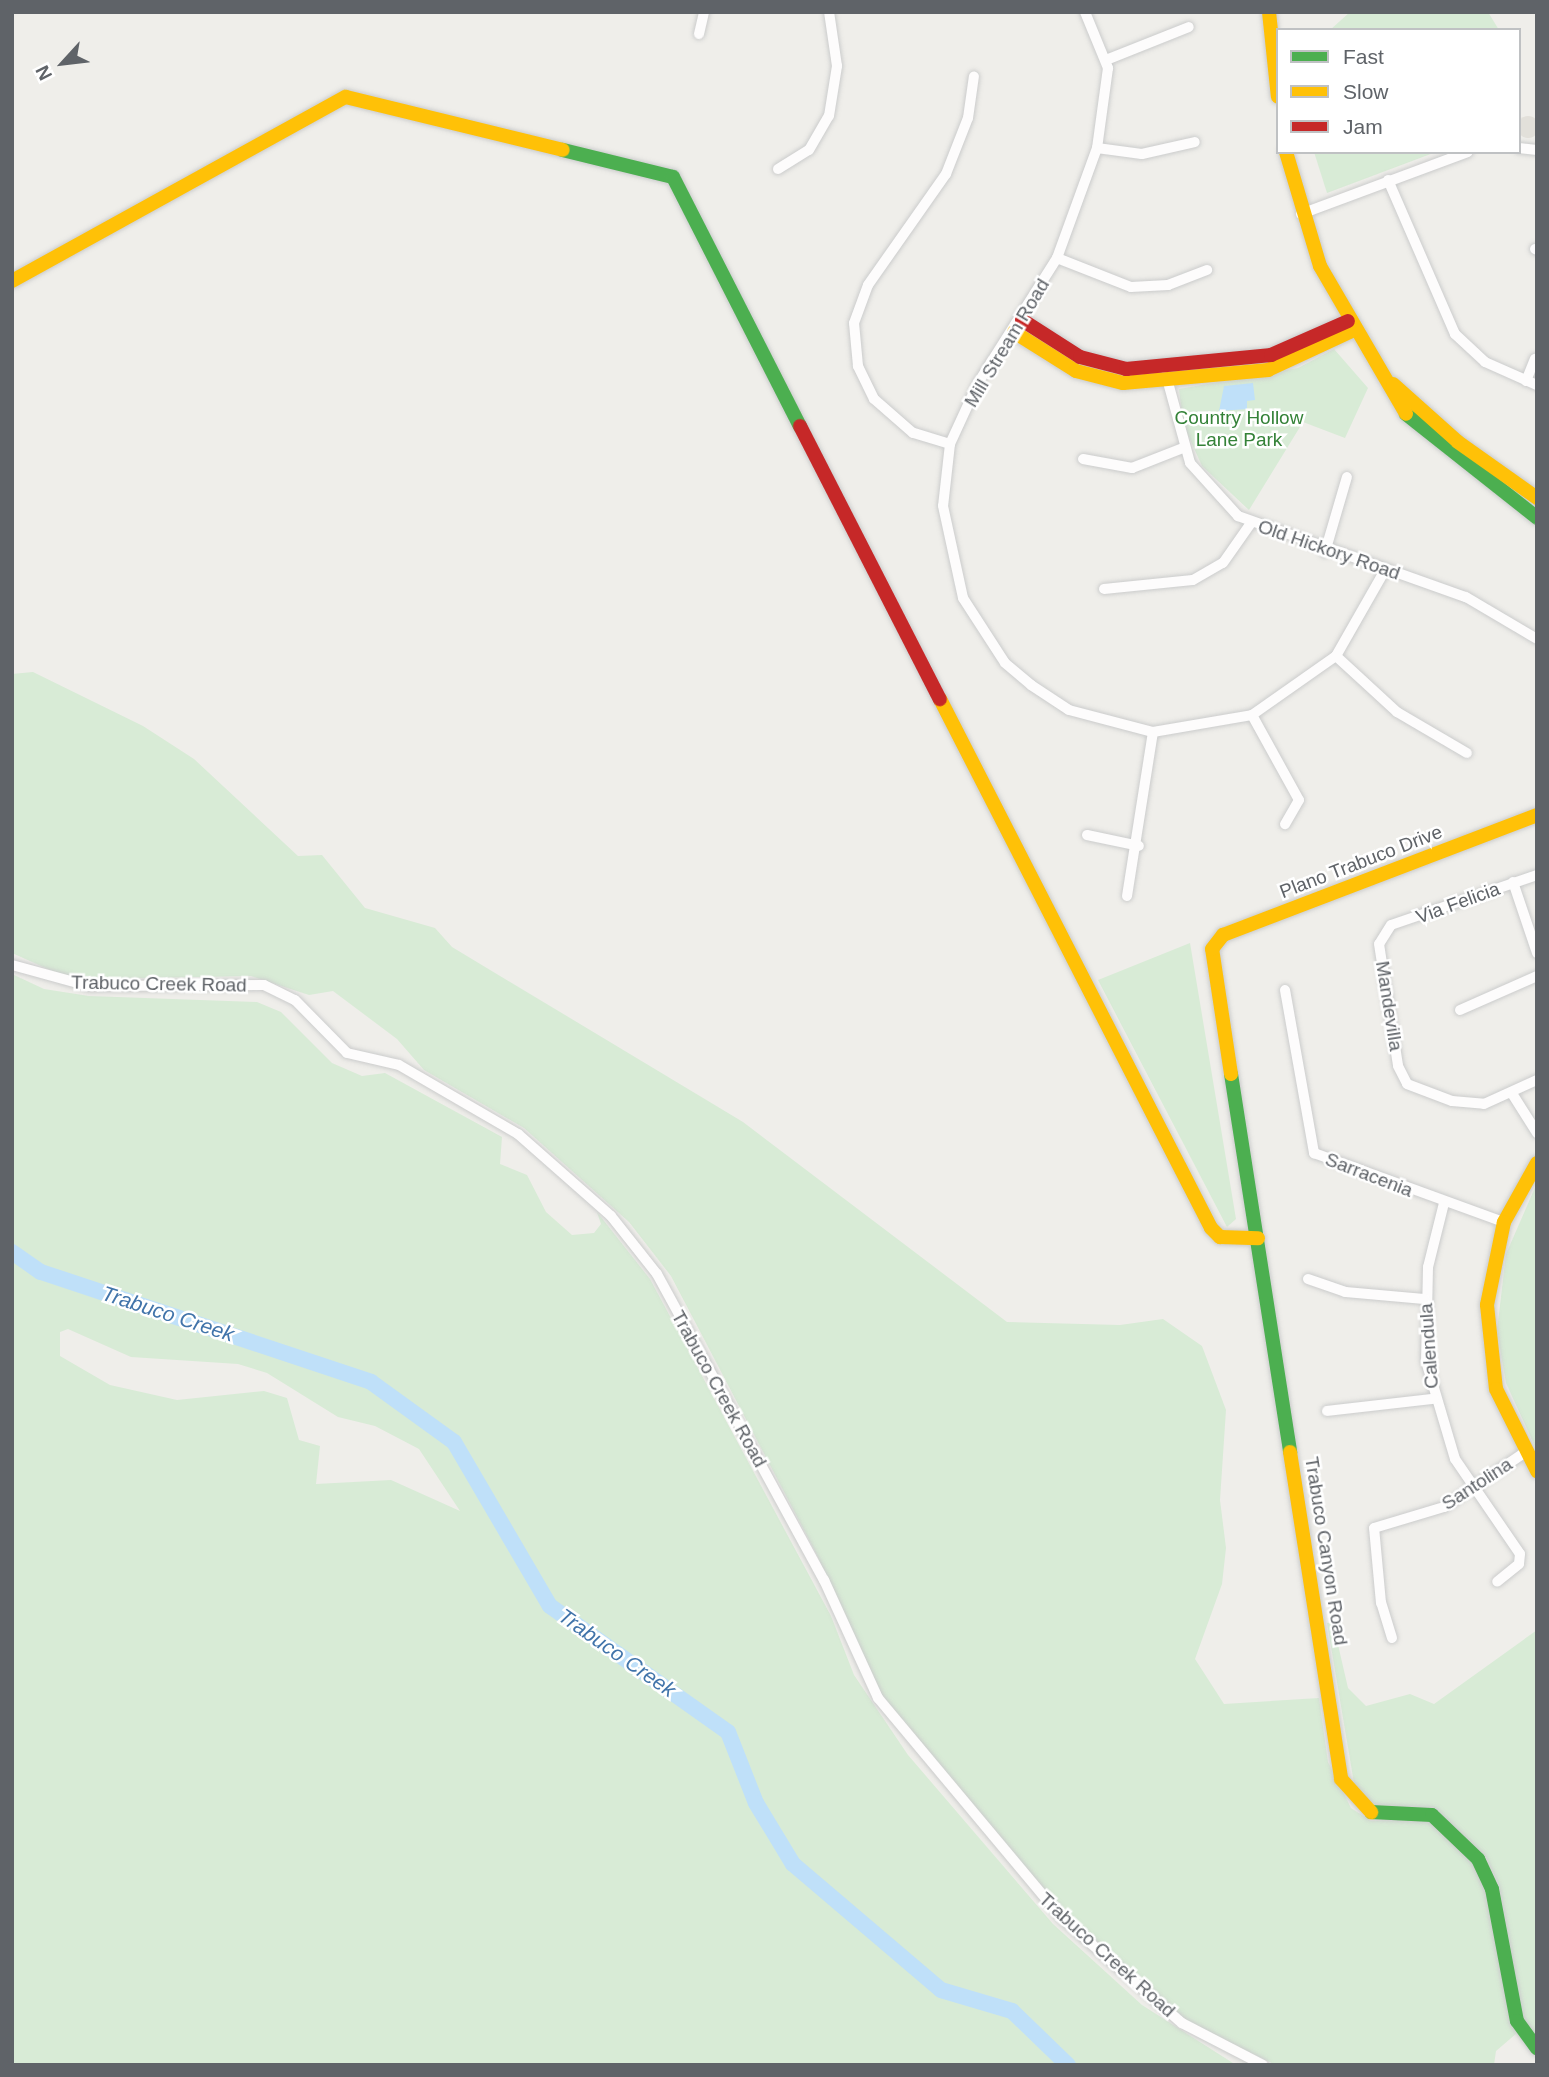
<!DOCTYPE html>
<style>
body{margin:0}
#map{position:relative;width:1549px;height:2077px;overflow:hidden;background:#efeeea;font-family:Arial,sans-serif}
div>[style]{position:absolute}
[style*='--x']{left:calc(var(--x)*1px);top:calc(var(--y)*1px);width:calc(var(--w)*1px);rotate:calc(var(--a)*1deg)}
.education>*{inset:0;background:#e2e0da}
.round{border-radius:50%}
.green>*{inset:0;background:#d8ebd6}
.water>*{inset:0;background:#bfe0f9}
.river>*{height:16px;margin:-8px;padding:0 8px;transform-origin:8px;border-radius:8px;background:#bfe0f9}
.roads{filter:drop-shadow(0 0 2px #cbcccc) drop-shadow(0 0 2px #cbcccc)}
.street>*{height:10px;margin:-5px;padding:0 5px;transform-origin:5px;border-radius:5px;background:#fdfcfc}
.fast>*{height:14px;margin:-7px;padding:0 7px;transform-origin:7px;border-radius:7px;background:#4caf50}
.slow>*{height:14px;margin:-7px;padding:0 7px;transform-origin:7px;border-radius:7px;background:#ffc107}
.jam>*{height:14px;margin:-7px;padding:0 7px;transform-origin:7px;border-radius:7px;background:#c62828}
span{translate:-50% -50%;white-space:nowrap;text-align:center;line-height:1.15;-webkit-text-stroke:5px #fff;paint-order:stroke}
.street-label{font-size:19px;color:#5f6368}
.park-label{font-size:19px;color:#348238}
.water-label{font-size:21px;color:#4174aa;font-style:italic}
.frame{position:absolute;inset:0;border:14px solid #5f6368;pointer-events:none}
.legend{position:absolute;left:1276px;top:28px;width:245px;height:126px;box-sizing:border-box;background:#fff;border:2px solid #bfc1c3;margin:0;padding:9px 12px;list-style:none;font-size:21px;color:#5f6368}
.legend li{display:flex;align-items:center;gap:14px;height:35px}
.legend b{width:35px;border:2px solid #bfc1c3}
.north{position:absolute;left:28px;top:28px;width:70px;height:70px;-webkit-text-stroke:5px #fff;paint-order:stroke;rotate:243deg;font-size:19px;font-weight:700;line-height:28px;text-align:center;color:#5f6368}
.north::after{content:'';display:block;margin:auto;width:24px;height:32px;background:#5f6368;clip-path:polygon(50% 0,100% 100%,50% 72%,0 100%)}
</style>
<div id="map">
<div class="education">
<i class="round" style="left:1517px;top:116px;width:22px;height:22px"></i>
</div>
<div class="green">
<i style="clip-path:polygon(1350px 12px,1488px 12px,1499px 30px,1330px 30px)"></i>
<i style="clip-path:polygon(1314px 152px,1436px 152px,1327px 193px)"></i>
<i style="clip-path:polygon(1334px 349px,1368px 388px,1345px 438px,1303px 422px,1249px 510px,1202px 466px,1183px 424px,1179px 389px,1298px 368px)"></i>
<i style="clip-path:polygon(33px 672px,143px 726px,194px 759px,298px 856px,322px 855px,365px 908px,435px 928px,452px 947px,743px 1122px,1007px 1322px,1120px 1325px,1163px 1319px,1202px 1346px,1226px 1410px,1220px 1500px,1226px 1548px,1222px 1584px,1195px 1659px,1224px 1704px,1319px 1698px,1328px 1762px,1351px 1808px,1371px 1821px,1426px 1819px,1444px 1830px,1483px 1875px,1517px 2033px,1496px 2051px,1494px 2065px,1276px 2065px,1188px 2023px,1047px 1896px,878px 1690px,816px 1553px,671px 1276px,629px 1222px,524px 1128px,424px 1070px,397px 1039px,333px 991px,309px 995px,251px 976px,96px 979px,59px 974px,12px 953px,12px 674px)"></i>
<i style="clip-path:polygon(1190px 943px,1236px 1219px,1227px 1227px,1098px 980px)"></i>
<i style="clip-path:polygon(evenodd,12px 974px,44px 989px,89px 996px,257px 1002px,281px 1012px,332px 1063px,362px 1076px,385px 1073px,502px 1137px,500px 1164px,527px 1175px,546px 1212px,572px 1235px,594px 1233px,601px 1224px,597px 1212px,650px 1279px,831px 1616px,854px 1675px,908px 1755px,1053px 1924px,1142px 2005px,1236px 2065px,12px 2065px,12px 974px,68px 1329px,131px 1357px,238px 1364px,267px 1373px,338px 1417px,375px 1426px,419px 1449px,460px 1511px,391px 1480px,316px 1484px,320px 1446px,299px 1440px,287px 1398px,264px 1391px,177px 1400px,110px 1385px,60px 1356px,60px 1332px,68px 1329px)"></i>
<i style="clip-path:polygon(1537px 1183px,1537px 1451px,1506px 1383px,1497px 1331px,1506px 1254px)"></i>
<i style="clip-path:polygon(1327px 1623px,1333px 1623px,1348px 1688px,1366px 1706px,1410px 1694px,1434px 1704px,1537px 1630px,1537px 2042px,1524px 2023px,1499px 1885px,1486px 1857px,1433px 1807px,1370px 1806px,1355px 1789px)"></i>
</div>
<div class="water">
<i style="clip-path:polygon(1253px 383px,1255px 400px,1247px 401px,1247px 409px,1219px 411px,1224px 386px)"></i>
</div>
<div class="river">
<i style="--x:12;--y:1252;--w:35;--a:35"></i>
<i style="--x:41;--y:1272;--w:348;--a:18.4"></i>
<i style="--x:371;--y:1382;--w:102;--a:35.9"></i>
<i style="--x:454;--y:1442;--w:190;--a:59.7"></i>
<i style="--x:550;--y:1606;--w:218;--a:35.3"></i>
<i style="--x:728;--y:1732;--w:76;--a:68.5"></i>
<i style="--x:756;--y:1803;--w:71;--a:58.8"></i>
<i style="--x:793;--y:1864;--w:194;--a:40.4"></i>
<i style="--x:941;--y:1990;--w:74;--a:16.5"></i>
<i style="--x:1012;--y:2011;--w:78;--a:44"></i>
</div>
<div class="roads">
<div class="street">
<i style="--x:1085;--y:12;--w:61;--a:67.7"></i>
<i style="--x:1108;--y:68;--w:81;--a:97.8"></i>
<i style="--x:1097;--y:148;--w:117;--a:110"></i>
<i style="--x:1057;--y:258;--w:148;--a:122.3"></i>
<i style="--x:978;--y:383;--w:67;--a:114.7"></i>
<i style="--x:950;--y:444;--w:62;--a:96.4"></i>
<i style="--x:943;--y:506;--w:94;--a:77.7"></i>
<i style="--x:963;--y:598;--w:77;--a:57.1"></i>
<i style="--x:1005;--y:663;--w:34;--a:40"></i>
<i style="--x:1031;--y:685;--w:45;--a:33.3"></i>
<i style="--x:1069;--y:710;--w:87;--a:14.7"></i>
<i style="--x:1153;--y:732;--w:100;--a:-9.7"></i>
<i style="--x:1252;--y:715;--w:103;--a:-35.1"></i>
<i style="--x:1336;--y:656;--w:99;--a:-60.3"></i>
<i style="--x:699;--y:34;--w:23;--a:-77"></i>
<i style="--x:1106;--y:60;--w:89;--a:-21.7"></i>
<i style="--x:1097;--y:148;--w:45;--a:7.6"></i>
<i style="--x:1142;--y:154;--w:54;--a:-12.8"></i>
<i style="--x:1519;--y:148;--w:18;--a:6"></i>
<i style="--x:778;--y:169;--w:36;--a:-32"></i>
<i style="--x:809;--y:150;--w:39;--a:-60"></i>
<i style="--x:829;--y:116;--w:51;--a:-80.9"></i>
<i style="--x:837;--y:66;--w:55;--a:-98.4"></i>
<i style="--x:1388;--y:180;--w:168;--a:66.5"></i>
<i style="--x:1455;--y:334;--w:41;--a:43"></i>
<i style="--x:1485;--y:362;--w:57;--a:23.9"></i>
<i style="--x:1301;--y:214;--w:178;--a:-20.4"></i>
<i style="--x:1535;--y:249;--w:2;--a:27"></i>
<i style="--x:1057;--y:258;--w:79;--a:21.4"></i>
<i style="--x:1131;--y:287;--w:37;--a:-3"></i>
<i style="--x:1168;--y:285;--w:42;--a:-21"></i>
<i style="--x:1166;--y:375;--w:91;--a:74.7"></i>
<i style="--x:1190;--y:463;--w:72;--a:47.8"></i>
<i style="--x:1238;--y:516;--w:242;--a:19.6"></i>
<i style="--x:1466;--y:597;--w:82;--a:30.6"></i>
<i style="--x:1526;--y:381;--w:24;--a:-68"></i>
<i style="--x:950;--y:444;--w:39;--a:-163"></i>
<i style="--x:913;--y:433;--w:52;--a:-138.9"></i>
<i style="--x:874;--y:399;--w:37;--a:-116"></i>
<i style="--x:858;--y:366;--w:43;--a:-95.3"></i>
<i style="--x:854;--y:323;--w:40;--a:-69.8"></i>
<i style="--x:868;--y:285;--w:136;--a:-54.9"></i>
<i style="--x:946;--y:174;--w:60;--a:-68.6"></i>
<i style="--x:968;--y:118;--w:42;--a:-81.9"></i>
<i style="--x:1083;--y:459;--w:50;--a:10.4"></i>
<i style="--x:1132;--y:468;--w:55;--a:-21.4"></i>
<i style="--x:1325;--y:552;--w:78;--a:-73.7"></i>
<i style="--x:1104;--y:589;--w:89;--a:-5.8"></i>
<i style="--x:1193;--y:580;--w:34;--a:-30"></i>
<i style="--x:1223;--y:563;--w:49;--a:-55"></i>
<i style="--x:1336;--y:656;--w:83;--a:42.6"></i>
<i style="--x:1397;--y:712;--w:81;--a:30.4"></i>
<i style="--x:1252;--y:715;--w:97;--a:61.1"></i>
<i style="--x:1299;--y:800;--w:28;--a:120"></i>
<i style="--x:1087;--y:835;--w:53;--a:11.9"></i>
<i style="--x:1537;--y:875;--w:154;--a:161.1"></i>
<i style="--x:1391;--y:925;--w:22;--a:122"></i>
<i style="--x:1379;--y:944;--w:123;--a:81.1"></i>
<i style="--x:1398;--y:1066;--w:20;--a:63"></i>
<i style="--x:1407;--y:1084;--w:48;--a:20.7"></i>
<i style="--x:1452;--y:1101;--w:32;--a:5"></i>
<i style="--x:1484;--y:1104;--w:58;--a:-24.4"></i>
<i style="--x:1513;--y:882;--w:75;--a:71.3"></i>
<i style="--x:1127;--y:896;--w:166;--a:-81"></i>
<i style="--x:12;--y:965;--w:80;--a:15.3"></i>
<i style="--x:89;--y:986;--w:175;--a:-0.3"></i>
<i style="--x:264;--y:985;--w:34;--a:26"></i>
<i style="--x:295;--y:1000;--w:74;--a:45.5"></i>
<i style="--x:347;--y:1053;--w:53;--a:13"></i>
<i style="--x:399;--y:1065;--w:138;--a:30.1"></i>
<i style="--x:518;--y:1134;--w:124;--a:41.4"></i>
<i style="--x:611;--y:1216;--w:74;--a:51.6"></i>
<i style="--x:657;--y:1274;--w:349;--a:61.4"></i>
<i style="--x:824;--y:1580;--w:130;--a:65.4"></i>
<i style="--x:878;--y:1698;--w:288;--a:50.1"></i>
<i style="--x:1063;--y:1919;--w:158;--a:41.2"></i>
<i style="--x:1182;--y:2023;--w:91;--a:27.4"></i>
<i style="--x:1285;--y:990;--w:166;--a:79.9"></i>
<i style="--x:1314;--y:1153;--w:202;--a:20"></i>
<i style="--x:1460;--y:1010;--w:84;--a:-23.8"></i>
<i style="--x:1513;--y:1095;--w:45;--a:57.7"></i>
<i style="--x:1444;--y:1203;--w:66;--a:104"></i>
<i style="--x:1428;--y:1267;--w:94;--a:91.2"></i>
<i style="--x:1426;--y:1361;--w:102;--a:73.5"></i>
<i style="--x:1455;--y:1459;--w:115;--a:55.6"></i>
<i style="--x:1520;--y:1554;--w:10;--a:96"></i>
<i style="--x:1519;--y:1564;--w:28;--a:141"></i>
<i style="--x:1308;--y:1279;--w:39;--a:19"></i>
<i style="--x:1345;--y:1292;--w:80;--a:5"></i>
<i style="--x:1327;--y:1411;--w:107;--a:-6.5"></i>
<i style="--x:1392;--y:1638;--w:37;--a:-107"></i>
<i style="--x:1381;--y:1603;--w:75;--a:-95.3"></i>
<i style="--x:1374;--y:1528;--w:73;--a:-16.7"></i>
<i style="--x:1444;--y:1507;--w:97;--a:-34"></i>
</div>
<div class="fast">
<i style="--x:563;--y:150;--w:113;--a:13.8"></i>
<i style="--x:673;--y:177;--w:280;--a:63"></i>
<i style="--x:1406;--y:414;--w:167;--a:38.4"></i>
<i style="--x:1231;--y:1074;--w:383;--a:81.1"></i>
<i style="--x:1371;--y:1812;--w:61;--a:2.8"></i>
<i style="--x:1432;--y:1815;--w:64;--a:43.7"></i>
<i style="--x:1478;--y:1859;--w:33;--a:65"></i>
<i style="--x:1492;--y:1889;--w:134;--a:79.3"></i>
<i style="--x:1517;--y:2021;--w:34;--a:54"></i>
</div>
<div class="slow">
<i style="--x:1269;--y:12;--w:85;--a:84"></i>
<i style="--x:1286;--y:152;--w:119;--a:73.4"></i>
<i style="--x:1320;--y:266;--w:171;--a:59.8"></i>
<i style="--x:12;--y:281;--w:381;--a:-28.9"></i>
<i style="--x:346;--y:97;--w:223;--a:13.7"></i>
<i style="--x:1014;--y:332;--w:73;--a:32.2"></i>
<i style="--x:1076;--y:371;--w:49;--a:14.3"></i>
<i style="--x:1123;--y:383;--w:146;--a:-5.1"></i>
<i style="--x:1268;--y:370;--w:95;--a:-24.9"></i>
<i style="--x:1393;--y:384;--w:87;--a:41.7"></i>
<i style="--x:1458;--y:442;--w:97;--a:35.3"></i>
<i style="--x:940;--y:699;--w:594;--a:62.87"></i>
<i style="--x:1211;--y:1228;--w:13;--a:45"></i>
<i style="--x:1220;--y:1237;--w:38;--a:2"></i>
<i style="--x:1231;--y:1074;--w:126;--a:-98.6"></i>
<i style="--x:1212;--y:949;--w:18;--a:-52"></i>
<i style="--x:1223;--y:935;--w:336;--a:-20.9"></i>
<i style="--x:1537;--y:1163;--w:68;--a:119.2"></i>
<i style="--x:1504;--y:1222;--w:85;--a:101.6"></i>
<i style="--x:1487;--y:1305;--w:84;--a:83.9"></i>
<i style="--x:1496;--y:1389;--w:92;--a:63.4"></i>
<i style="--x:1290;--y:1452;--w:331;--a:81.1"></i>
<i style="--x:1341;--y:1779;--w:45;--a:47.7"></i>
</div>
<div class="jam">
<i style="--x:1022;--y:320;--w:69;--a:32.5"></i>
<i style="--x:1080;--y:357;--w:48;--a:14.6"></i>
<i style="--x:1126;--y:369;--w:146;--a:-5.5"></i>
<i style="--x:1271;--y:355;--w:84;--a:-23.8"></i>
<i style="--x:800;--y:426;--w:307;--a:62.9"></i>
</div>
</div>
<div class="street-label">
<span style="left:1007px;top:343px;rotate:-59deg">Mill Stream Road</span>
<span style="left:1329px;top:550px;rotate:19deg">Old Hickory Road</span>
<span style="left:1361px;top:862px;rotate:-21deg">Plano Trabuco Drive</span>
<span style="left:1458px;top:903px;rotate:-20deg">Via Felicia</span>
<span style="left:159px;top:984px;rotate:1deg">Trabuco Creek Road</span>
<span style="left:1389px;top:1006px;rotate:81deg">Mandevilla</span>
<span style="left:1369px;top:1175px;rotate:21deg">Sarracenia</span>
<span style="left:1429px;top:1346px;rotate:-94deg">Calendula</span>
<span style="left:719px;top:1389px;rotate:61deg">Trabuco Creek Road</span>
<span style="left:1477px;top:1484px;rotate:-33deg">Santolina</span>
<span style="left:1326px;top:1551px;rotate:81deg">Trabuco Canyon Road</span>
<span style="left:1107px;top:1955px;rotate:42deg">Trabuco Creek Road</span>
</div>
<div class="park-label">
<span style="left:1239px;top:429px">Country Hollow<br>Lane Park</span>
</div>
<div class="water-label">
<span style="left:168px;top:1314px;rotate:18deg">Trabuco Creek</span>
<span style="left:617px;top:1653px;rotate:35deg">Trabuco Creek</span>
</div>
<div class="frame"></div>
<ul class="legend">
<li><b style="height:9px;background:#4caf50"></b>Fast</li>
<li><b style="height:9px;background:#ffc107"></b>Slow</li>
<li><b style="height:9px;background:#c62828"></b>Jam</li>
</ul>
<div class="north">N</div>
</div>
